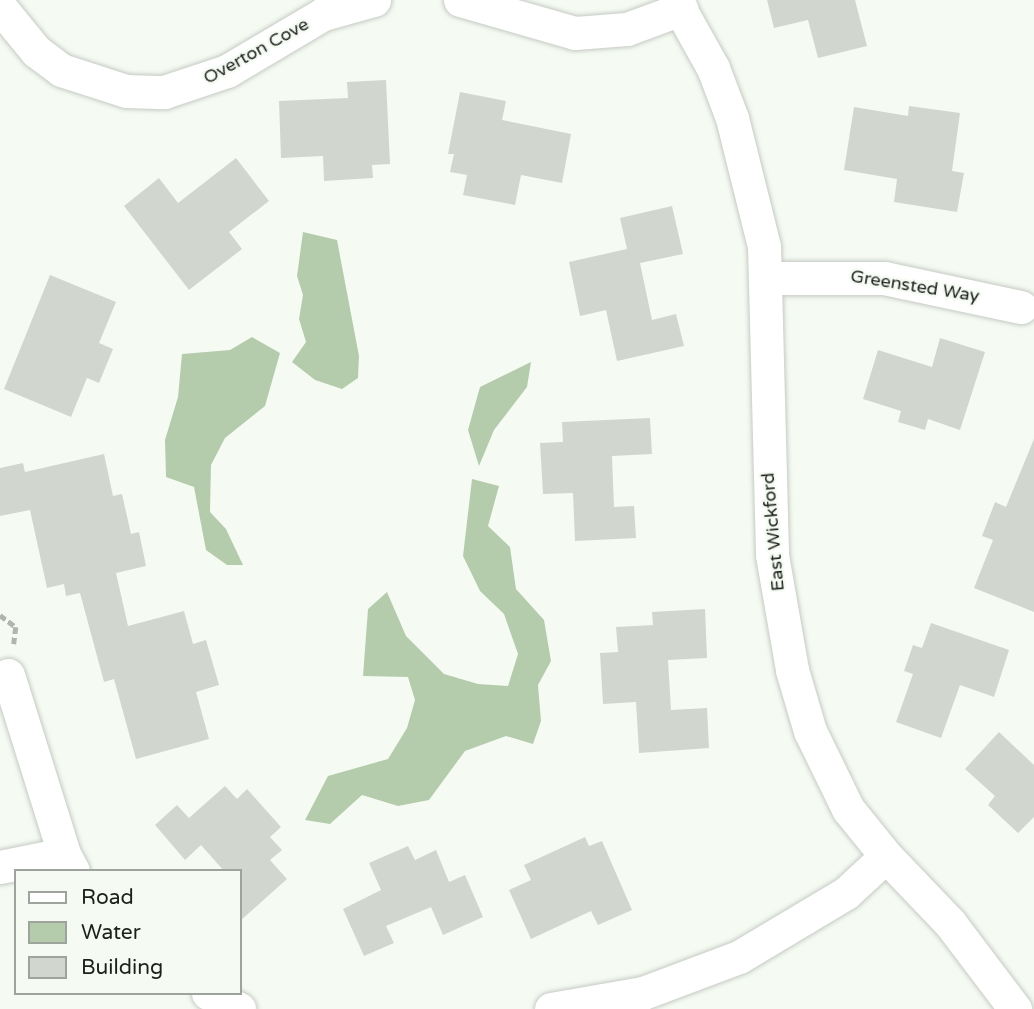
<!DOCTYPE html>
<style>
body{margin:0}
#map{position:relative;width:1034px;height:1009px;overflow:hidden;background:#f5fbf3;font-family:"Varela Round",sans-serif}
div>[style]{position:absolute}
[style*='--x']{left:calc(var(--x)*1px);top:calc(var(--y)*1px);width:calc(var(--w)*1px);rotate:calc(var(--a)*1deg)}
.water>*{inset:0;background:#b5ccac}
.building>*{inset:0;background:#d1d7cf}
.path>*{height:4.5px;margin-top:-2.25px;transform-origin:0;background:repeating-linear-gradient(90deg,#b0b5ae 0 7px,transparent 0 10.5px)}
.roads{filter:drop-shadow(0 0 2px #c5cbc3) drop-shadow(0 0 2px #c5cbc3)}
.minor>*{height:33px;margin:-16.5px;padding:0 16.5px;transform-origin:16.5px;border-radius:16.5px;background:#fff}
span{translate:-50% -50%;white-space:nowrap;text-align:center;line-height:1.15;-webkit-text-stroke:5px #f5fbf3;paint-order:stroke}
.street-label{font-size:18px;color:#1d1f1c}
.legend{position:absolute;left:14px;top:869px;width:228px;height:126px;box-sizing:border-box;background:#f5fbf3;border:2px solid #9fa39d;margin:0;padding:9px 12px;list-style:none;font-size:21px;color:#1d1f1c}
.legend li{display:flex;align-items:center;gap:14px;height:35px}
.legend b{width:35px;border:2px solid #9fa39d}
</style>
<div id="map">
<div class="water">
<i style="clip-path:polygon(303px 232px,337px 240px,359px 356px,358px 378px,342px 389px,315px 380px,292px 362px,306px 342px,299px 319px,303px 295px,297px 276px)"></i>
<i style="clip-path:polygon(252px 337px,280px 353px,265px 406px,225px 438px,211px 465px,210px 512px,226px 529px,243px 565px,227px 565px,206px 550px,194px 487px,166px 477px,165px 440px,178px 397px,182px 354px,230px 350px)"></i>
<i style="clip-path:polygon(531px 362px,527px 387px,494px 430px,479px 466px,468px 430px,480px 387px)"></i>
<i style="clip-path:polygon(472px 479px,499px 486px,488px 526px,510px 547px,516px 589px,544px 620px,551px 661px,538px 685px,541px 721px,533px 744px,506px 736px,465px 751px,429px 800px,398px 806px,362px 795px,330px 824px,305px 820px,328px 776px,388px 759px,407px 728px,415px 700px,408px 677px,363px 676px,368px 609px,387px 592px,406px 636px,444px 674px,478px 684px,508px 686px,518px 654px,504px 614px,480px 591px,463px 556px)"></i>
</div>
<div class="building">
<i style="clip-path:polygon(767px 0,855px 0,867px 46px,818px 58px,808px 20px,774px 28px)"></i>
<i style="clip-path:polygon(386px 80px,390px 164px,372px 165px,373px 178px,324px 181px,323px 156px,281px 158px,279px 101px,348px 98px,347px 82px)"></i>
<i style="clip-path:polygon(460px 92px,506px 101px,502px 120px,571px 134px,562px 183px,521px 175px,515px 205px,463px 195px,467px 175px,450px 172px,454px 154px,448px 154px)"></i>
<i style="clip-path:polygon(909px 106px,960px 113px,952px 171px,964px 173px,957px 212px,894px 202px,897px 179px,844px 170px,854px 107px,908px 116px)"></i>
<i style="clip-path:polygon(236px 158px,269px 201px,229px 232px,242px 249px,189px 290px,124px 206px,159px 178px,178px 203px)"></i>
<i style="clip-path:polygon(672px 206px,683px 254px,640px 263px,652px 320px,676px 314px,684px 346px,617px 361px,606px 310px,580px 316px,569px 262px,627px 249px,620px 218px)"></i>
<i style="clip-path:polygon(50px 275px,116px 302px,99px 343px,113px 349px,99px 383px,87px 378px,71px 417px,4px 389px)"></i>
<i style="clip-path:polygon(940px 338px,985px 352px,960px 430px,928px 419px,925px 430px,898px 422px,901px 411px,863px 399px,878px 350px,932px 367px)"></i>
<i style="clip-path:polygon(650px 418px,652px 454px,612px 456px,614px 507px,634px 506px,636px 538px,575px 541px,573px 493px,543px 494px,540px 443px,563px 442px,562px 422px)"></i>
<i style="clip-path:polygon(1034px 439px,1034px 612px,974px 588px,993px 540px,982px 536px,995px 502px,1006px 507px)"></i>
<i style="clip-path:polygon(104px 454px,113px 496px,122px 494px,131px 534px,139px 532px,146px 566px,116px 573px,128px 626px,184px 611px,193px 644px,206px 640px,219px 685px,196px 692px,209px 739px,136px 759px,114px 679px,104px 682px,80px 593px,66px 596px,64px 584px,47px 588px,30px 510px,0 516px,0 468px,23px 463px,25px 472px)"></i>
<i style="clip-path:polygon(705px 609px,707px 658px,668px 660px,671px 710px,707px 708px,709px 748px,639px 753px,636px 702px,603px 704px,600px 653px,618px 652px,616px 627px,653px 625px,652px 612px)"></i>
<i style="clip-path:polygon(931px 623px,1009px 650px,994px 697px,960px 685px,941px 738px,896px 722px,913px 674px,904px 671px,913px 645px,922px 648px)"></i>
<i style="clip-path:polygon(999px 732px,1034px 765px,1034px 817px,1018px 833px,988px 805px,995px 796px,965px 769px)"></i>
<i style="clip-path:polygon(225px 786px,237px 799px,247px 789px,281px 827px,270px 837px,282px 850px,270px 860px,287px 879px,240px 921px,240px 871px,224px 871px,201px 845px,185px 860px,155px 825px,177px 805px,189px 818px)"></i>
<i style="clip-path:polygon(585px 837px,589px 846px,602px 841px,632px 910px,598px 925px,591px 911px,531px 939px,509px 890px,531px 880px,524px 865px)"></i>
<i style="clip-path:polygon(408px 846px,415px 860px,436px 850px,449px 882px,465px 875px,483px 917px,443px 935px,431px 907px,386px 926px,394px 943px,364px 956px,343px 909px,381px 890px,369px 863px)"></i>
</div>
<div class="path">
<i style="--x:0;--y:615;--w:20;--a:37"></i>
<i style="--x:16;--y:627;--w:17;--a:97"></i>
</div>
<div class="roads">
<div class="minor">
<i style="--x:460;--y:0;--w:120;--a:16"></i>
<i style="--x:575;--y:33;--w:52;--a:-4.4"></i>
<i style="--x:627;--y:29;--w:58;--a:-20.3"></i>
<i style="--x:675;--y:0;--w:78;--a:60.8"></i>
<i style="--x:713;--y:68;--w:53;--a:69.2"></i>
<i style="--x:732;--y:118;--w:132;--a:76"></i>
<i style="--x:764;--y:246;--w:309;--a:88.5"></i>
<i style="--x:772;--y:555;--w:117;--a:80.1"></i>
<i style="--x:792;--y:670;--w:64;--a:73.6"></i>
<i style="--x:810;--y:731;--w:87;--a:64"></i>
<i style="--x:848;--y:809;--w:60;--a:51"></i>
<i style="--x:886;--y:856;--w:93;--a:46.3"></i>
<i style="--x:950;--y:923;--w:108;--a:52.9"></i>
<i style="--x:0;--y:7;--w:57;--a:50.7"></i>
<i style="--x:36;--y:51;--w:31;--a:37"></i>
<i style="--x:61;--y:70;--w:68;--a:17.9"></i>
<i style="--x:126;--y:91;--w:38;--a:2"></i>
<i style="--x:164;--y:92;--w:66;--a:-18.4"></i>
<i style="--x:227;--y:71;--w:112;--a:-30.7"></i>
<i style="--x:323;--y:14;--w:53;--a:-15.4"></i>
<i style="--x:766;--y:278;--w:118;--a:0"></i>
<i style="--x:884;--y:278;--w:140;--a:12"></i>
<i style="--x:8;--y:675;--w:188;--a:72.6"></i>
<i style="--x:64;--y:854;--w:19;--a:62"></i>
<i style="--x:0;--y:867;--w:65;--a:-11.5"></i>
<i style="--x:208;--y:993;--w:35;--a:27"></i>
<i style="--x:551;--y:1009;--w:93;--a:-9.9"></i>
<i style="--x:643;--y:993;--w:103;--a:-20.6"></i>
<i style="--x:739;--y:957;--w:125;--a:-30.9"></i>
<i style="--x:846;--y:893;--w:54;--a:-42.8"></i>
</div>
</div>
<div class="street-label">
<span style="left:256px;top:51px;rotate:-29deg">Overton Cove</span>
<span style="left:915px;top:286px;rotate:9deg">Greensted Way</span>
<span style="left:773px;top:532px;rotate:-95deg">East Wickford</span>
</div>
<ul class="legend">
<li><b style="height:9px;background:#fff"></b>Road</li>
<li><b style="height:19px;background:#b5ccac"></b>Water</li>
<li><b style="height:19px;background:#d1d7cf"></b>Building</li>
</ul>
</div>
